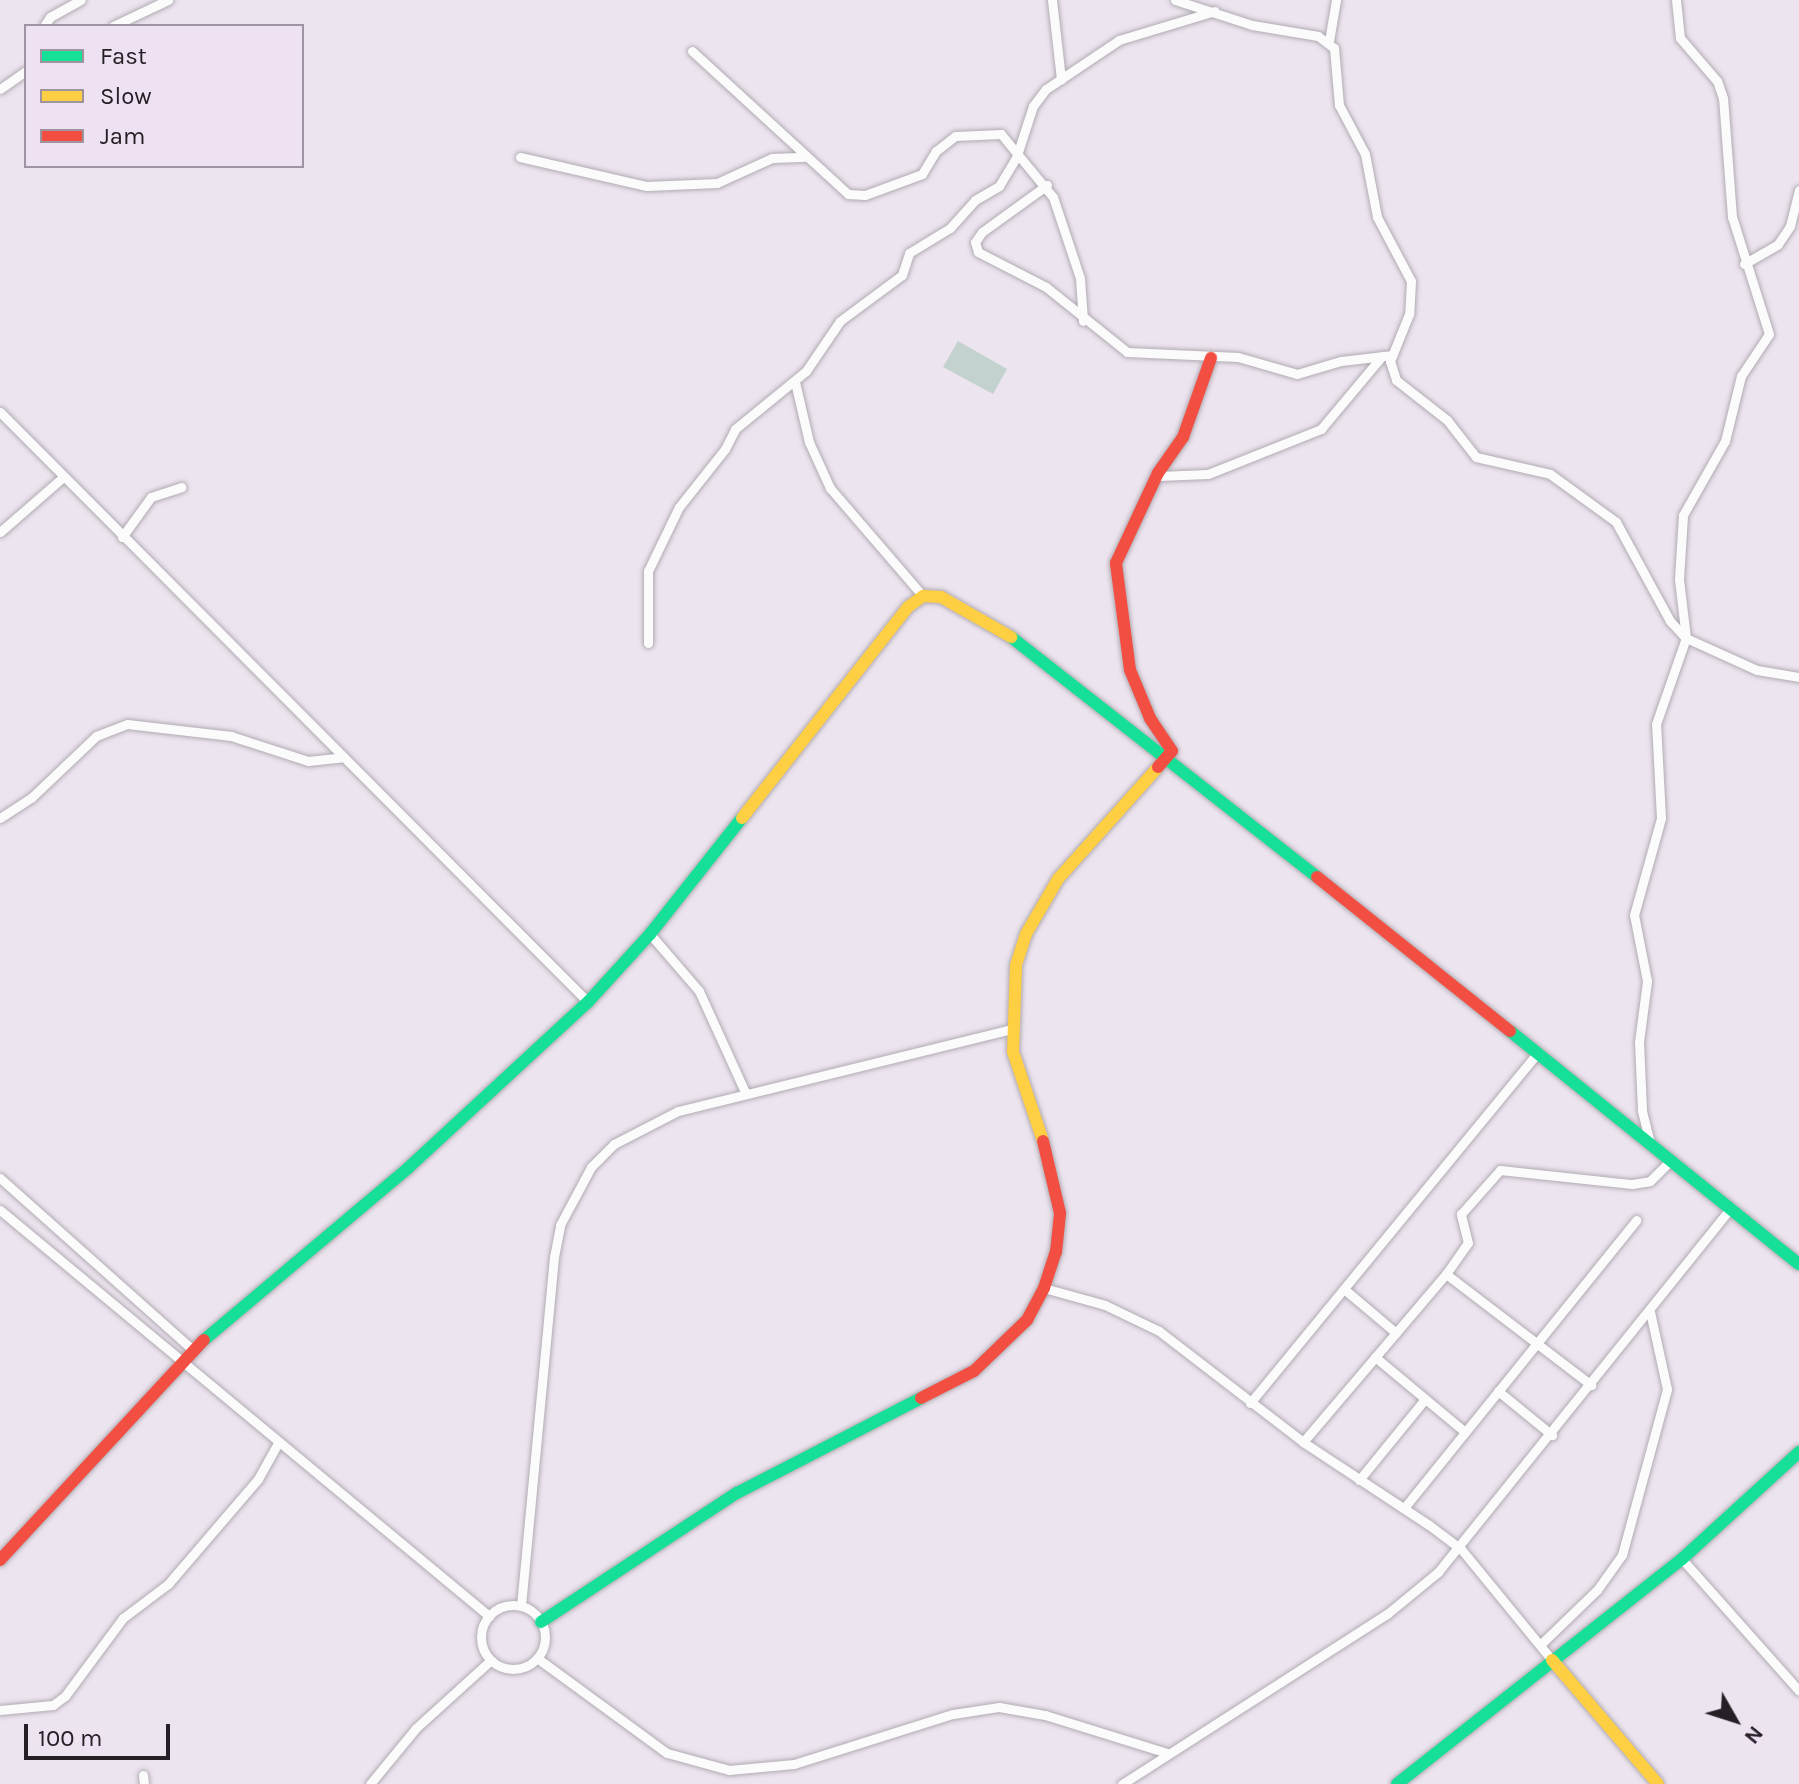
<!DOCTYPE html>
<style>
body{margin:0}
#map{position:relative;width:1799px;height:1784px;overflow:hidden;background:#ece4ee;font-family:Karla,sans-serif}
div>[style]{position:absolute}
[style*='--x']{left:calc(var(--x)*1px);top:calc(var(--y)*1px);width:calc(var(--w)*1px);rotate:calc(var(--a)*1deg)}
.green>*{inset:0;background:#c3d2ce}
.roads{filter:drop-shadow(0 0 2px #b1abb3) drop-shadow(0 0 2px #b1abb3)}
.street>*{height:9px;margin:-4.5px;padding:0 4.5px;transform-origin:4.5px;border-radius:4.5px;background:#fcfbfc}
.street>.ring{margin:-4.5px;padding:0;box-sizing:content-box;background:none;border:9px solid #fcfbfc;border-radius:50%}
.fast>*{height:12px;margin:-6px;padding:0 6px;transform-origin:6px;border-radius:6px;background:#16e098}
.slow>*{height:12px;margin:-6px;padding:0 6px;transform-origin:6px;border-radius:6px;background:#ffcf43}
.jam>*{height:12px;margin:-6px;padding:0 6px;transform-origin:6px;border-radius:6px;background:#f24e42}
span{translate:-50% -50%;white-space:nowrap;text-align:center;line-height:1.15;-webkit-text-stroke:6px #eee1f1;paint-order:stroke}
.legend{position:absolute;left:24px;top:24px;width:280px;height:144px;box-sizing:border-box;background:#eee1f1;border:2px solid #9e94a0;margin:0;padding:10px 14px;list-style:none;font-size:24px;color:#252026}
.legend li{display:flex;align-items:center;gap:16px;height:40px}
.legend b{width:40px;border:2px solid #9e94a0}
.north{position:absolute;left:1695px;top:1680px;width:80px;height:80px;-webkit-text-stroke:6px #eee1f1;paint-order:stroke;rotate:129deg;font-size:22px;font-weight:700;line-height:32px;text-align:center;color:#252026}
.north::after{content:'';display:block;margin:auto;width:28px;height:36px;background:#252026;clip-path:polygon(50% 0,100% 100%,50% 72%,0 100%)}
.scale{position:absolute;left:24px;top:1724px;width:146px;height:36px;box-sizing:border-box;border:4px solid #252026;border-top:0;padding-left:10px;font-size:24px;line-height:28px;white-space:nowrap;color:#252026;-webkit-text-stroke:6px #eee1f1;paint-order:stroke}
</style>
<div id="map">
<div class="green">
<i style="clip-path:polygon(958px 341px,1007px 369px,993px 394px,943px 367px)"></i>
</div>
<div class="roads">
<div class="street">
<i style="--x:1052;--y:0;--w:80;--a:83.5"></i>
<i style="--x:1175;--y:0;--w:81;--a:18"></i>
<i style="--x:1252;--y:25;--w:67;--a:9.5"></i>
<i style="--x:1318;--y:36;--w:20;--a:37"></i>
<i style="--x:1334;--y:48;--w:57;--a:85"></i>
<i style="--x:1339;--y:105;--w:55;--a:62"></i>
<i style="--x:1365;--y:154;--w:64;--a:79.2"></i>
<i style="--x:1377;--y:217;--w:72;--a:62"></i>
<i style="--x:1411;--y:281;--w:33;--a:93"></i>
<i style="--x:1409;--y:314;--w:51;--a:112"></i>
<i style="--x:1390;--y:361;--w:20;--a:72"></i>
<i style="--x:1396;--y:380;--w:65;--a:38.1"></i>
<i style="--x:1447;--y:420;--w:47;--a:51.9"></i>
<i style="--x:1476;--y:457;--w:76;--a:12.9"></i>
<i style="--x:1550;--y:474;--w:82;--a:36"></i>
<i style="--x:1616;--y:522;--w:113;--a:61.4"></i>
<i style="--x:1670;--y:621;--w:23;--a:47"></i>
<i style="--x:1686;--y:638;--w:78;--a:24.3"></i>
<i style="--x:1757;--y:670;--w:43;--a:9.5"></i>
<i style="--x:44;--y:26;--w:11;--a:-56"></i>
<i style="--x:50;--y:17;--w:35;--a:-29"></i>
<i style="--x:113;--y:26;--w:61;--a:-25.3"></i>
<i style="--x:1329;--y:41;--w:42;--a:-80.3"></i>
<i style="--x:692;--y:51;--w:212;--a:42.5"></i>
<i style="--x:848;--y:194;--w:17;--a:3"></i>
<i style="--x:865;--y:195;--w:61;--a:-20.2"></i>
<i style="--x:922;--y:174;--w:27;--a:-59"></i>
<i style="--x:936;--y:151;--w:24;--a:-38"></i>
<i style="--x:955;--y:136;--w:46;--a:-2.5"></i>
<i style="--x:1001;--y:134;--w:82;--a:50.5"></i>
<i style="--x:1053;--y:197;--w:85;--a:71.6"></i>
<i style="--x:1080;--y:278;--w:43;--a:86"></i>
<i style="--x:0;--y:89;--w:32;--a:-35"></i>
<i style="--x:520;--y:157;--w:130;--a:12.9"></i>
<i style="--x:647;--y:186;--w:70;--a:-2.5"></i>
<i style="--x:717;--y:183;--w:60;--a:-24.4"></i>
<i style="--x:772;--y:158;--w:34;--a:-2"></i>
<i style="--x:1047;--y:185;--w:80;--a:144.1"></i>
<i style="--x:982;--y:232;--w:12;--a:125"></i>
<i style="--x:975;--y:242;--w:10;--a:73"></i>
<i style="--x:978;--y:252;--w:76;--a:27.2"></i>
<i style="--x:1046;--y:287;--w:104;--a:38.7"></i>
<i style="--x:1127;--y:352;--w:111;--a:2.6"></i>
<i style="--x:1238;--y:357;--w:61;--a:16.1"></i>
<i style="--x:1297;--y:374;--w:46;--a:-16.5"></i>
<i style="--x:1341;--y:361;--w:52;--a:-6.6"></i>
<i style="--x:1744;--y:264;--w:39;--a:-30"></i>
<i style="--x:1778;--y:244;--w:22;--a:-56"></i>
<i style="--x:1790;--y:226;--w:37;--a:-76"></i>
<i style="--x:795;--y:382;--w:62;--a:76.9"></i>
<i style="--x:809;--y:442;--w:51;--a:65.5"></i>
<i style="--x:830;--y:488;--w:143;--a:49.3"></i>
<i style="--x:0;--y:412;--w:833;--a:45.1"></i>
<i style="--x:1159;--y:476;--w:49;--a:-2.3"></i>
<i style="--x:1208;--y:474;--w:122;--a:-21.7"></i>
<i style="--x:1321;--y:429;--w:95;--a:-50.1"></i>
<i style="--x:0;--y:532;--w:84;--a:-41.1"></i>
<i style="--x:122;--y:537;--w:49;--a:-54.1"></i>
<i style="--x:151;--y:497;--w:32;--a:-18"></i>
<i style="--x:648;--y:643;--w:72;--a:-90"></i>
<i style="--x:648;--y:571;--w:71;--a:-64.2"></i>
<i style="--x:679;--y:507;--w:74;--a:-51.6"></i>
<i style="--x:725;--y:449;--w:22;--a:-63"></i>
<i style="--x:735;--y:429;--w:92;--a:-39.2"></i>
<i style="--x:806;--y:371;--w:60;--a:-55.8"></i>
<i style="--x:840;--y:321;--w:77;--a:-36.6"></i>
<i style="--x:902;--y:275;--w:23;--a:-72"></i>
<i style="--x:909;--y:253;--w:48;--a:-31.4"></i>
<i style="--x:950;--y:228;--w:38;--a:-48"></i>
<i style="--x:975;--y:200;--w:28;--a:-30"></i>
<i style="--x:999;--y:186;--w:33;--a:-59"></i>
<i style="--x:1016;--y:158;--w:55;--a:-71.9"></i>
<i style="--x:1033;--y:106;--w:21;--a:-53"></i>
<i style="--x:1046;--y:89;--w:88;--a:-33.9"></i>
<i style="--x:1119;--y:40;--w:100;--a:-16.8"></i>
<i style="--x:0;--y:818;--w:37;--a:-33"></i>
<i style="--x:31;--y:798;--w:90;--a:-43.6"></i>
<i style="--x:96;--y:736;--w:33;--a:-21"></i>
<i style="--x:127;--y:724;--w:105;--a:6.6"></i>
<i style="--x:231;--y:736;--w:81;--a:18"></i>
<i style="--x:308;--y:761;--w:36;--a:-6"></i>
<i style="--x:650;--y:934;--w:75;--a:49.3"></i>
<i style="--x:699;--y:991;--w:111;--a:65.5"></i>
<i style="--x:1650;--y:1143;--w:34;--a:-104"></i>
<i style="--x:1642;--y:1110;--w:68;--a:-92.5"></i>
<i style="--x:1639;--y:1042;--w:62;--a:-82.5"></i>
<i style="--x:1647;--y:981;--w:67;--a:-101.1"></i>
<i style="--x:1634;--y:915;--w:101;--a:-74.4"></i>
<i style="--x:1661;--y:818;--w:94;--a:-93"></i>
<i style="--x:1656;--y:724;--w:91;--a:-70.8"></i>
<i style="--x:1686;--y:638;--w:59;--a:-96.8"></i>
<i style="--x:1679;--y:579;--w:64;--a:-86.4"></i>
<i style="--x:1683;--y:515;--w:85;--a:-60.4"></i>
<i style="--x:1725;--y:441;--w:67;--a:-76.2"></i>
<i style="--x:1741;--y:376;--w:50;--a:-56.3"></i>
<i style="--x:1769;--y:334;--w:123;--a:-107.5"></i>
<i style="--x:1732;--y:217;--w:119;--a:-94.3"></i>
<i style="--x:1723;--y:98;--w:18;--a:-109"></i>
<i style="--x:1717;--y:81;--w:57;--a:-130.7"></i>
<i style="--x:1680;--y:38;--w:38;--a:-96"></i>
<i style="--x:0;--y:1178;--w:259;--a:41.7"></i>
<i style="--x:0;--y:1210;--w:636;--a:39.7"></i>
<i style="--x:1446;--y:1274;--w:183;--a:37.4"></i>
<i style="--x:1044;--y:1288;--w:63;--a:15.6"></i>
<i style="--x:1105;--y:1305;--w:60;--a:25.7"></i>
<i style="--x:1159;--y:1331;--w:182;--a:37.6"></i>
<i style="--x:1303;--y:1442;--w:151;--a:33.4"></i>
<i style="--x:1429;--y:1525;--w:40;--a:37"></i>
<i style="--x:1461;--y:1549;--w:144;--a:50.7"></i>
<i style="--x:1344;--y:1289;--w:68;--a:40.2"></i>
<i style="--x:1375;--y:1357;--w:117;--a:39.8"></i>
<i style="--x:1498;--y:1391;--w:70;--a:39.2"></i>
<i style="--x:1250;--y:1403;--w:452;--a:-50.6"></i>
<i style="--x:1303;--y:1442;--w:221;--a:-49.6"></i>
<i style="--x:1446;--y:1274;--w:38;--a:-55"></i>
<i style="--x:1468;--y:1243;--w:30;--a:-104"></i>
<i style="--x:1461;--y:1214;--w:59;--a:-48.4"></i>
<i style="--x:1500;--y:1170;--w:133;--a:6.1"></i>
<i style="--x:1632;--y:1184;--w:18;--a:-9"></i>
<i style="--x:1650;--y:1181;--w:28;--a:-45"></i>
<i style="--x:1359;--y:1480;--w:104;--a:-50.8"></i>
<i style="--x:1404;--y:1508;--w:370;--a:-51.1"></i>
<i style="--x:1682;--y:1559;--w:176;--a:48.4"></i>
<i class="ring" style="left:481px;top:1605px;width:55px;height:55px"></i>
<i style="--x:521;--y:1606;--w:351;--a:-84.6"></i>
<i style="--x:554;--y:1257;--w:33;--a:-79"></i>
<i style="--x:560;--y:1225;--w:66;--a:-61.9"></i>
<i style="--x:591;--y:1167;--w:33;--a:-45"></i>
<i style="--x:614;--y:1144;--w:72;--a:-27.3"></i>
<i style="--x:678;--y:1111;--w:343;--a:-13.8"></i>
<i style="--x:1541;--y:1644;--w:78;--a:-44"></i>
<i style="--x:1597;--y:1590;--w:43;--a:-54.5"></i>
<i style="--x:1622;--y:1555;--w:172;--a:-74.8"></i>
<i style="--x:1667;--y:1389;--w:79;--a:-102.4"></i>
<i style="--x:537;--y:1658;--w:161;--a:36.2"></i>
<i style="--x:667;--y:1753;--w:64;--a:15.3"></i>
<i style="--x:729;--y:1770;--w:65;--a:-5.3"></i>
<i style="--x:794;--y:1764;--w:167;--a:-17.5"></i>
<i style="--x:953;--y:1714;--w:47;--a:-8.7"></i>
<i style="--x:999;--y:1707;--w:47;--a:9.9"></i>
<i style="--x:1045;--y:1715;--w:128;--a:17.3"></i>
<i style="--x:0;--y:1710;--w:53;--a:-5.4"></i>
<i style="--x:53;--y:1705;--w:15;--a:-37"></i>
<i style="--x:65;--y:1696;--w:97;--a:-53.4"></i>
<i style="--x:123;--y:1618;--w:56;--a:-37.1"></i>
<i style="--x:168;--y:1584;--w:138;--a:-49.4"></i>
<i style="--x:258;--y:1479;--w:41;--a:-60.9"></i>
<i style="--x:143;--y:1775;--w:9;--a:84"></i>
<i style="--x:370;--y:1784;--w:72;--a:-50.6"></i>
<i style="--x:416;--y:1728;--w:101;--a:-42.2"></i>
<i style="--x:1122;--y:1784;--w:315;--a:-32.7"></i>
<i style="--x:1387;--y:1614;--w:66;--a:-39.5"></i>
<i style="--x:1438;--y:1572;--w:467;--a:-51.2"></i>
</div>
<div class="fast">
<i style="--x:1011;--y:637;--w:389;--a:38.1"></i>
<i style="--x:1510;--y:1031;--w:371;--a:38.9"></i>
<i style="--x:204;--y:1340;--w:267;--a:-40.1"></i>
<i style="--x:408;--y:1168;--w:245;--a:-42.7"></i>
<i style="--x:588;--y:1002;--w:92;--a:-47.6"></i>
<i style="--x:650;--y:934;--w:148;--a:-51.6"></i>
<i style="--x:541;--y:1622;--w:235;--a:-33.4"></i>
<i style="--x:737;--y:1493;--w:207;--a:-27.3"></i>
<i style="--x:1397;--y:1784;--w:363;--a:-38.3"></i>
<i style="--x:1682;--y:1559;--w:159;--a:-42.4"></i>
</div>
<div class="slow">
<i style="--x:742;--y:818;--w:268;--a:-51.8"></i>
<i style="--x:908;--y:607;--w:19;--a:-36"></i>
<i style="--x:923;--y:596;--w:18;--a:3"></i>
<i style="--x:941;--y:597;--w:81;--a:29.7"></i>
<i style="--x:1043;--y:1141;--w:94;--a:-108.6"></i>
<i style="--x:1013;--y:1052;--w:87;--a:-88"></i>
<i style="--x:1016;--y:965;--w:33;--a:-72"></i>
<i style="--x:1026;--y:934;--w:64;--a:-59.8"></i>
<i style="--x:1058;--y:879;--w:150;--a:-48.2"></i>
<i style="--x:1552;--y:1660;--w:163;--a:49.5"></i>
</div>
<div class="jam">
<i style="--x:1158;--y:767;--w:21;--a:-49"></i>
<i style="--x:1172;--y:751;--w:40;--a:-124"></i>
<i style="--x:1150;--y:718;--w:52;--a:-112.6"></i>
<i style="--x:1130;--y:670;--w:108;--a:-97.5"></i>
<i style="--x:1116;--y:563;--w:99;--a:-65"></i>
<i style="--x:1158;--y:473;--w:44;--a:-55.2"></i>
<i style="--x:1183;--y:437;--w:84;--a:-70.5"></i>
<i style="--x:1317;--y:877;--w:247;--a:38.6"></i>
<i style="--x:921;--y:1398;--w:59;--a:-27"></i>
<i style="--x:974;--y:1371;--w:74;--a:-43.9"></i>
<i style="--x:1027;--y:1320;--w:36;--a:-62"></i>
<i style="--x:1044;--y:1288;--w:38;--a:-72"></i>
<i style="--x:1056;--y:1252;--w:39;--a:-84"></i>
<i style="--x:1060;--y:1213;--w:74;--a:-103.3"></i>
<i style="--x:0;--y:1560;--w:300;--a:-47.2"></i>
</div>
</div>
<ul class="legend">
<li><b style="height:10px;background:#16e098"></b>Fast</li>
<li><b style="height:10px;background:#ffcf43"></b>Slow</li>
<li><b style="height:10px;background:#f24e42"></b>Jam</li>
</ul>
<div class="north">N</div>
<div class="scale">100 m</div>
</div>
